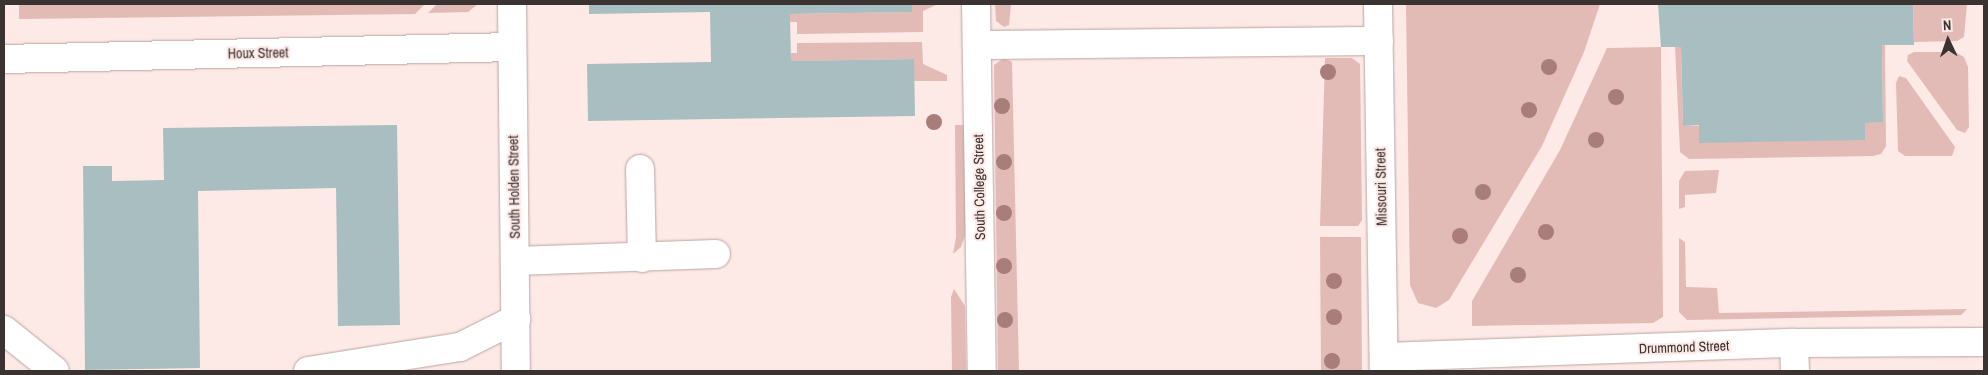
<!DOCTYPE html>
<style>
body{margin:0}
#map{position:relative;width:1988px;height:375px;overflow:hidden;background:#fde9e6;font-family:"Archivo Narrow",sans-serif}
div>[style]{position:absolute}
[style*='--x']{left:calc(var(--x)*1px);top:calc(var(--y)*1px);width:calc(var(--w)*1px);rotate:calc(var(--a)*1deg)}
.green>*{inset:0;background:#e3bbb6}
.building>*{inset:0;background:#a9bec1}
.roads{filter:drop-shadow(0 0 1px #b9a5a3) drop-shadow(0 0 1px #b9a5a3)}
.minor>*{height:28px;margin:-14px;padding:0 14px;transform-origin:14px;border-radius:14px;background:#fff}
.major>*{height:28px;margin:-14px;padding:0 14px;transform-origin:14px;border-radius:14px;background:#fff}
.trees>*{width:16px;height:16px;margin:-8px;border-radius:50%;background:#a97d7a}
span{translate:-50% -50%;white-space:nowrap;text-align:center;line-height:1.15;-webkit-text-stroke:4px #fde9e6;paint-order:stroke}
.street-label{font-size:14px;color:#3b3332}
.frame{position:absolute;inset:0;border:5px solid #3b3332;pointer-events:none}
.north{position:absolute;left:1923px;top:15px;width:50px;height:50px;-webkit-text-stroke:4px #fde9e6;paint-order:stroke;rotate:357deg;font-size:14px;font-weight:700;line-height:20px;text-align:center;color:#3b3332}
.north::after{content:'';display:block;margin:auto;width:18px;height:22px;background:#3b3332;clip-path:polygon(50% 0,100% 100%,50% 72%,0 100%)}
</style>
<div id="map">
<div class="green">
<i style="clip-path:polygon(19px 4px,425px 4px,415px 14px,19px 19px)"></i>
<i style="clip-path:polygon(437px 4px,478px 4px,468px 12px,428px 13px)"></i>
<i style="clip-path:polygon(912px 4px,938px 4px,923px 11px,923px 32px,797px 34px,797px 22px,790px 22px,790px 14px,911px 12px)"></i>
<i style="clip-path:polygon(995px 4px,1011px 4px,1009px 25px,1004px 27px,996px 21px)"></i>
<i style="clip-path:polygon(1406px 4px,1600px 4px,1584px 52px,1542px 146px,1449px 300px,1436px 308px,1418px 303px,1410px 285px)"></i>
<i style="clip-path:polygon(1913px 4px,1967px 4px,1964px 37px,1957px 41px,1914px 42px)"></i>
<i style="clip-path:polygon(922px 42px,923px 64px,947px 75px,947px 81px,914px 81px,914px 59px,791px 61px,791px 53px,797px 53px,797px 43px)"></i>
<i style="clip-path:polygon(1882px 45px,1885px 45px,1886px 146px,1881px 154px,1873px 156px,1689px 159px,1680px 152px,1675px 46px,1681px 47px,1683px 126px,1883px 122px)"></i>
<i style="clip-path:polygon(1661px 47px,1663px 317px,1653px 323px,1472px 326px,1472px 301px,1560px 150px,1607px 48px)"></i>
<i style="clip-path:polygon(1914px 52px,1955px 52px,1964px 57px,1968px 67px,1969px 127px,1965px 133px,1957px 130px,1907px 61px,1908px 55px)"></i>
<i style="clip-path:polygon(1004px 58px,1012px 62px,1019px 371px,998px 371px,994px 65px)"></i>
<i style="clip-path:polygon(1325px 58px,1352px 58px,1360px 64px,1362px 220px,1358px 226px,1320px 226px)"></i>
<i style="clip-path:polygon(1899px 76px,1906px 78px,1955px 147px,1952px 156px,1905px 156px,1898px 151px,1896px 83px)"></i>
<i style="clip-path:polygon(955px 125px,965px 125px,966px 233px,961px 247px,953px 254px,956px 237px)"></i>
<i style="clip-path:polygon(1719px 170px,1716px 193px,1685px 195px,1685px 207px,1679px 209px,1679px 181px,1685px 171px)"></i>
<i style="clip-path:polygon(1320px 237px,1361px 237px,1362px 371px,1321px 371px)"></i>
<i style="clip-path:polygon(1679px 238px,1685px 242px,1686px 287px,1717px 288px,1719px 313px,1967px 309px,1961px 315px,1687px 320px,1679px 312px)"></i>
<i style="clip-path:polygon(954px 289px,965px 306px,966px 371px,952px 371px,951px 297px)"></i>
</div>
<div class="building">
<i style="clip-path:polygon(589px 4px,912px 4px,912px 12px,790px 14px,791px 61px,914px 59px,915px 116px,588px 121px,587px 64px,711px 62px,710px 12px,589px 14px)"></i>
<i style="clip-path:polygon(1658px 4px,1913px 4px,1914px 45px,1882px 45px,1883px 122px,1865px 123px,1865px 140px,1699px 143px,1699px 125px,1683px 126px,1681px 47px,1661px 47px)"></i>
<i style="clip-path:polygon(397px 125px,400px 325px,338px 326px,336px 188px,198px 191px,200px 368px,85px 370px,83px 166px,112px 166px,112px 181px,164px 180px,163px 128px)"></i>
</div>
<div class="roads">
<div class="minor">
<i style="--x:976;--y:4;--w:367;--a:89.1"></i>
<i style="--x:1378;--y:4;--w:367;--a:89.1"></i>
<i style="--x:977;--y:45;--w:402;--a:-0.6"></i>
<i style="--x:4;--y:59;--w:508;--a:-1.35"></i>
<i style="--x:640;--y:169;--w:89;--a:88.7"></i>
<i style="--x:515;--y:261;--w:201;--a:-2"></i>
<i style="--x:4;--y:330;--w:65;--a:38.8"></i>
<i style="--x:1794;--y:343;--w:28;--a:88"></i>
<i style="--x:1384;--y:357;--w:410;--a:-2"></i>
<i style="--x:1794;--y:343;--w:190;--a:-0.3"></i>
<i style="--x:308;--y:371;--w:154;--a:-9"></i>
<i style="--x:460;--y:347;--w:63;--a:-26.6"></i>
</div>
<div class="major">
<i style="--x:512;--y:4;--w:367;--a:89.4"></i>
</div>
</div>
<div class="trees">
<i style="left:1549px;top:67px"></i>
<i style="left:1328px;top:72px"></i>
<i style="left:1616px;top:97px"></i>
<i style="left:1002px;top:106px"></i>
<i style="left:1529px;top:110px"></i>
<i style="left:934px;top:122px"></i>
<i style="left:1596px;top:140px"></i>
<i style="left:1004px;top:162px"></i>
<i style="left:1483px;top:192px"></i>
<i style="left:1004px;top:213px"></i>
<i style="left:1546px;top:232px"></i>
<i style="left:1460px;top:236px"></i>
<i style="left:1004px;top:266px"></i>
<i style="left:1518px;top:275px"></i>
<i style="left:1334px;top:281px"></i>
<i style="left:1334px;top:317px"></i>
<i style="left:1005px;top:320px"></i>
<i style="left:1332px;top:361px"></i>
</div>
<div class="street-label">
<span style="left:258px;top:53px;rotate:-1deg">Houx Street</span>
<span style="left:514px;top:187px;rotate:-91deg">South Holden Street</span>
<span style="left:979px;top:187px;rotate:-91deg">South College Street</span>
<span style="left:1381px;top:187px;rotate:-91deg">Missouri Street</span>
<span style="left:1684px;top:347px;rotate:-2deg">Drummond Street</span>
</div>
<div class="frame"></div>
<div class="north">N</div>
</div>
